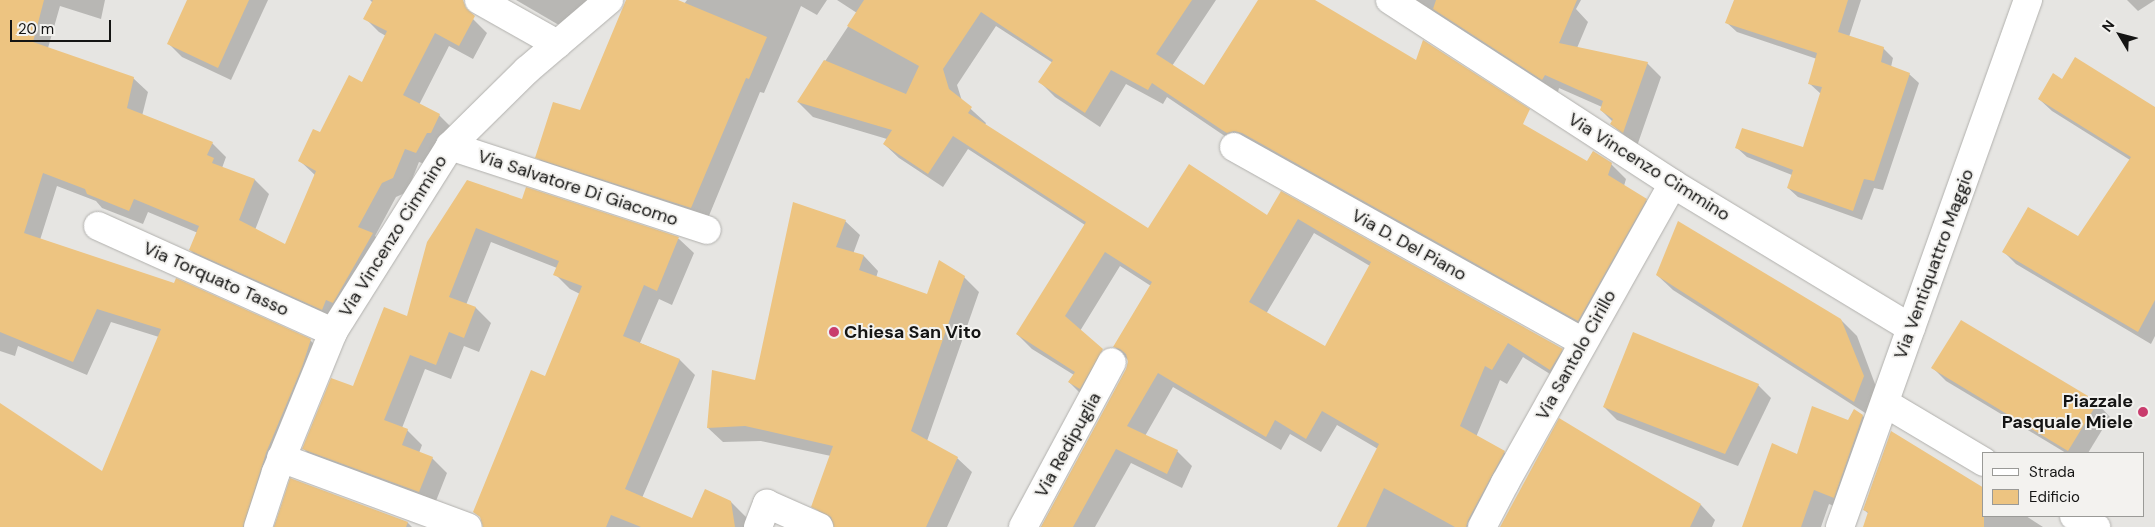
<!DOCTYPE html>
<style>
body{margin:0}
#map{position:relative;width:2155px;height:527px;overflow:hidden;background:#e6e5e2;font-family:"DM Sans",sans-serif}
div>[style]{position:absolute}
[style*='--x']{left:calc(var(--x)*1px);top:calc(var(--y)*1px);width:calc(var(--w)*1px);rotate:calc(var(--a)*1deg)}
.shadow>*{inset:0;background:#0003}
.building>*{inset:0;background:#edc481}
.roads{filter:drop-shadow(0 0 1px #b1b0ad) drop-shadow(0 0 1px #b1b0ad)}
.minor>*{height:28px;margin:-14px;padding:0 14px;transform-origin:14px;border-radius:14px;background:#fff}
.tertiary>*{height:28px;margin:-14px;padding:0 14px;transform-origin:14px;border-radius:14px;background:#fff}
.dots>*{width:14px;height:14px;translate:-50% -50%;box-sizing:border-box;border:2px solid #f3f2ef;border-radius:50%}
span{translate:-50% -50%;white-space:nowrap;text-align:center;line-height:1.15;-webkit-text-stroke:4px #f3f2ef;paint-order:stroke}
.street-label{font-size:18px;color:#151514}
.poi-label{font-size:18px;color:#151514;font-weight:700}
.left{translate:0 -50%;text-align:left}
.right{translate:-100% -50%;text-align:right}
.legend{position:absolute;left:1982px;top:452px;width:162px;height:65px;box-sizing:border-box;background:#f3f2ef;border:1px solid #9a9a97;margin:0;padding:6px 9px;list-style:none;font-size:15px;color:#151514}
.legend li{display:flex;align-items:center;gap:10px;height:25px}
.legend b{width:25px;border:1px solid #9a9a97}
.north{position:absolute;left:2095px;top:10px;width:50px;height:50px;-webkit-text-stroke:4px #f3f2ef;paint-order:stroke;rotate:307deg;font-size:14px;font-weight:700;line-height:20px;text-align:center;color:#151514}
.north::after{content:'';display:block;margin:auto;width:18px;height:22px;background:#151514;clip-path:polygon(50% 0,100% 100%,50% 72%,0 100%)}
.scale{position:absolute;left:10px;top:20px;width:101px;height:22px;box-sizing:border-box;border:2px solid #151514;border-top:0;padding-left:6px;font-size:15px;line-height:18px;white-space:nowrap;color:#151514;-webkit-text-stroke:4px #f3f2ef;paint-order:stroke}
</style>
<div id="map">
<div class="shadow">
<i style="clip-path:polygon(0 0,105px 0,101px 19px,60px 6px,48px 48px,133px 78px,148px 92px,142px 116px,212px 143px,226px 157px,222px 168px,255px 180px,269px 194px,255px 230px,286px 246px,316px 176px,300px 161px,362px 83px,386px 36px,379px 32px,365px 18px,373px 3px,370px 0,436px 0,473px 19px,487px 33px,473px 59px,449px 46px,419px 105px,439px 115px,453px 129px,430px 166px,419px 162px,407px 192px,396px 197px,375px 236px,387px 248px,336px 323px,204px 264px,190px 250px,198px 233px,148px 212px,143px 224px,102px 208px,96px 201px,57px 186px,40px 240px,310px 340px,324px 354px,260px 527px,0 527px,0 413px,102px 473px,159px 337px,111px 322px,87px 375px,18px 346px,15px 356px,0 351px)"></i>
<i style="clip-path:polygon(188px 0,268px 0,231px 80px,182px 57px,169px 44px)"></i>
<i style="clip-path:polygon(516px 0,598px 0,576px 35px)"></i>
<i style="clip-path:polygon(645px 0,674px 0,684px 4px,687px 0,827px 0,817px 15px,801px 6px,764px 93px,760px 92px,706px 223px,552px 172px,537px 157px,581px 112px)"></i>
<i style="clip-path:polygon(evenodd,837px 0,1216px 0,1172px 66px,1204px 87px,1259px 0,1313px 0,1587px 163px,1611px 164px,1626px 179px,1624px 186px,1646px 200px,1661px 215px,1593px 335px,1238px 145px,1167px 97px,1163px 104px,1126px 84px,1100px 127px,1055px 97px,1040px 82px,1053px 63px,996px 26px,957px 85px,962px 101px,986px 123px,985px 125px,1149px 230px,1267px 217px,1281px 193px,1562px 350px,1577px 364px,1566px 384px,1523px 357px,1507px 384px,1500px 380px,1476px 437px,1504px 452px,1519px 467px,1487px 527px,1338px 527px,1378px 449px,1337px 425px,1321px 452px,1290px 434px,1281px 450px,1173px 387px,1145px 436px,1177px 451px,1192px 466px,1182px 488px,1131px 463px,1095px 527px,1041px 527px,1127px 370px,1128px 360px,1115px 347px,1151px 286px,1120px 266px,1080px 331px,1117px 365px,1084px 397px,1069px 382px,1074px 375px,1032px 349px,1017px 334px,1085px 225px,968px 149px,943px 187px,899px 158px,884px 144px,887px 139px,813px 117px,798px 102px,857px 13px,837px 0,1314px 233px,1370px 266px,1325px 348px,1266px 314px,1314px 233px)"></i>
<i style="clip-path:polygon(1411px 0,1581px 0,1576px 9px,1588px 22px,1577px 48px,1647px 63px,1661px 77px,1637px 146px,1611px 124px,1613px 122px,1601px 110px,1602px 107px,1559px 88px,1558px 92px)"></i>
<i style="clip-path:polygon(1735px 0,1861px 0,1849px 37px,1883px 48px,1893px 58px,1891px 67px,1909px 74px,1919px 83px,1883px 190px,1874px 188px,1862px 220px,1798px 197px,1788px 188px,1792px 175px,1747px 157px,1737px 148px,1804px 148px,1821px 94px,1810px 84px,1817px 59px,1737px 32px,1727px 23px)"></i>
<i style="clip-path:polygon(2127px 0,2155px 0,2138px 11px)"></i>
<i style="clip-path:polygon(2062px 80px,2155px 109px,2155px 336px,2151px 344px,2016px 264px,2004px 252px,2078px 238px,2130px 160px,2052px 111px,2039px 99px)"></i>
<i style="clip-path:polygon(527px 189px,679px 239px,694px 253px,672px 305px,659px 299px,640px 343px,680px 360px,695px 375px,642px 498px,693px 520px,731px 502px,746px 517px,747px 527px,512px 527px,546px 377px,580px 294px,570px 289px,555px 274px,557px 268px,491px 242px,466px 305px,476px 308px,491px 323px,479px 352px,464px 346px,451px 379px,425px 369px,402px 428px,407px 430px,422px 445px,419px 453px,432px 458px,447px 473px,434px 506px,318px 464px,304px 449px,408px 318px,428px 243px,523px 201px)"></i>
<i style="clip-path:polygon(845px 221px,860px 235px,853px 254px,864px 256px,878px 271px,876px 278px,928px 295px,964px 277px,979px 292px,927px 441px,957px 458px,972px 472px,947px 527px,836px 527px,813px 506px,831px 456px,761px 441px,723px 442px,708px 428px,756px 382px)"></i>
<i style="clip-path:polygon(1657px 275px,1841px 320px,1857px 336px,1878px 392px,1870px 416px,1673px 290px)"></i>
<i style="clip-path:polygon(1933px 368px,2097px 403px,2110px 417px,2088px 453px,2066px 453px,1946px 381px)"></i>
<i style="clip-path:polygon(1758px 385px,1771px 398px,1738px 466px,1617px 420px,1604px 407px)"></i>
<i style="clip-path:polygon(1863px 416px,1878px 431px,1849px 512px,1829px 504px,1821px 527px,1744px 527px,1798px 455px,1849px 422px)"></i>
<i style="clip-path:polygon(291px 480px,408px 523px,412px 527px,274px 527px)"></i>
<i style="clip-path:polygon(1701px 505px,1715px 520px,1712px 527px,1501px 527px)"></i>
<i style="clip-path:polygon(1864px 510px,2026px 516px,2043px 527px,1864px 527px,1869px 514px)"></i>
</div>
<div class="building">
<i style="clip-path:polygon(0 0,44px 0,33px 42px,134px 77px,127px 108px,213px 142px,207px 155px,214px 158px,212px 163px,255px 179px,239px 220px,285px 244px,316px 171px,298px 161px,313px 129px,320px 132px,349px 75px,362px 82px,387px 31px,363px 19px,373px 0,463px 0,466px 8px,475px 16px,459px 46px,435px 33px,403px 95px,440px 114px,431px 133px,427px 133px,416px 153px,405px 149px,393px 178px,382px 183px,358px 227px,373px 233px,333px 303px,326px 300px,322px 310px,189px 250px,199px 226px,134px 199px,129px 211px,87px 194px,85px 189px,43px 173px,24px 233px,174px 283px,176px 278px,311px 339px,302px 367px,266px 453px,243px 527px,0 527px,0 403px,102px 471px,161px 329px,97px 309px,73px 362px,0 332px)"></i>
<i style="clip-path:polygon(187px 0,249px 0,218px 68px,167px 44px)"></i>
<i style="clip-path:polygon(626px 0,678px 0,767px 37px,749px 79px,746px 78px,691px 208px,535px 158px,553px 102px,580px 110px)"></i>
<i style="clip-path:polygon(evenodd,864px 0,1192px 0,1156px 54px,1204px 85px,1258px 0,1315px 0,1416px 60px,1423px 40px,1530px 109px,1523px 124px,1587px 161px,1593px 151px,1612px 163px,1608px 175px,1647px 199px,1578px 321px,1242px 133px,1234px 131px,1227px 133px,1222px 130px,1152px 83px,1148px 90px,1111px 70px,1085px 113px,1038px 82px,1053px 60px,981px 12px,943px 69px,949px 89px,972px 107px,968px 113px,1148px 228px,1189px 164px,1267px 215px,1281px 191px,1563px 349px,1550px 370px,1508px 343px,1492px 370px,1485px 366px,1460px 426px,1505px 451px,1468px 520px,1466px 527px,1455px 527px,1384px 488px,1366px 527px,1337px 527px,1379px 444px,1322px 411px,1306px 439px,1275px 420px,1266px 437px,1158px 373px,1127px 426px,1178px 450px,1167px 474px,1116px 449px,1073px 527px,1041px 527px,1126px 369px,1128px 362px,1126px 354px,1120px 349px,1113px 347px,1152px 282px,1105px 252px,1065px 316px,1103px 349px,1080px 389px,1068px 382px,1075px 372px,1016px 334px,1086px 222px,953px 136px,928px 174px,883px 144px,892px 130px,797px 102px,824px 60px,906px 94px,919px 66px,847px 26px,864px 0,1298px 219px,1371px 262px,1325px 346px,1249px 302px,1298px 219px)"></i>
<i style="clip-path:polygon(1436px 0,1577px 0,1559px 43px,1648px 62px,1623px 133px,1610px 124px,1613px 119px,1600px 110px,1603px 101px,1545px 75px,1542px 80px,1433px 9px)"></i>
<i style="clip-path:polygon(1734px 0,1848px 0,1838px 32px,1884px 47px,1881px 62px,1910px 73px,1874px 181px,1864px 179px,1853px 211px,1787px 188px,1793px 170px,1735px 148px,1742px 128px,1803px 147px,1822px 87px,1808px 84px,1817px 53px,1725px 23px)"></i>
<i style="clip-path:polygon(2075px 57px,2155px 107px,2155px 300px,2138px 332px,2002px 252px,2028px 207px,2078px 236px,2131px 157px,2038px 99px,2053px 73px,2062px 79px)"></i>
<i style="clip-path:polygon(467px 180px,522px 199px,526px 187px,679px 237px,657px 291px,644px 285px,623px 336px,680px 359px,625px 489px,692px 518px,705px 489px,731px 501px,735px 527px,641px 527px,611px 515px,606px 527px,483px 527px,480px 517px,473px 512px,531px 370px,545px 376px,582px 286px,553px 275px,559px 261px,476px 228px,449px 297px,476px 307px,464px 338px,449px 332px,436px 365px,410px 355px,384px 420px,408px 429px,402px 445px,433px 457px,419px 492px,302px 449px,331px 378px,353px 386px,384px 307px,407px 316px,427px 242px)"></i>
<i style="clip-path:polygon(793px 202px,846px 220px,836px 247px,864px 255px,859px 270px,927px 294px,939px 260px,965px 276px,911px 431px,958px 457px,926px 527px,834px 527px,831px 517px,811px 507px,833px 446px,745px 426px,707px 428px,712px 370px,755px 380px)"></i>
<i style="clip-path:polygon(1678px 221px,1841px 319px,1864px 376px,1854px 402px,1656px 275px)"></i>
<i style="clip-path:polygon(1961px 320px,2098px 402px,2068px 451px,1931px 368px)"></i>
<i style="clip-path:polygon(1633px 332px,1759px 384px,1725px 454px,1603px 407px)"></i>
<i style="clip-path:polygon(1812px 406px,1848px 420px,1854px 409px,1863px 415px,1834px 498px,1814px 490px,1801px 527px,1742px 527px,1772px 443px,1797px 454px)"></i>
<i style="clip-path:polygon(1559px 418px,1701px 504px,1690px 527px,1500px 527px)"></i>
<i style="clip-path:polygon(1891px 431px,1984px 488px,1984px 527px,1863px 527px,1868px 512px,1863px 510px)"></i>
<i style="clip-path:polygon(290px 478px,408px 522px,406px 527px,274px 527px)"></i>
</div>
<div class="roads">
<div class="minor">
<i style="--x:479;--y:0;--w:90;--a:29.4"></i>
<i style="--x:1390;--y:0;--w:338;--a:33"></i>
<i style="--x:1673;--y:184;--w:278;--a:31.2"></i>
<i style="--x:450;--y:146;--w:270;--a:18.1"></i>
<i style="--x:1234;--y:147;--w:400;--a:29.2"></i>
<i style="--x:98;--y:226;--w:258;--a:24.3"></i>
<i style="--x:1885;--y:403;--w:115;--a:30.8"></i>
<i style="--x:281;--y:458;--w:199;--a:20.3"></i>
<i style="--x:2074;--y:516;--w:25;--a:27"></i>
<i style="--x:258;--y:527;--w:58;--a:-71.9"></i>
<i style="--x:276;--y:472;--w:151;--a:-67.8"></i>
<i style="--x:333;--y:332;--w:220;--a:-57.8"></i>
<i style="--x:450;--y:146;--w:108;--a:-44.6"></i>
<i style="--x:527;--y:70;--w:108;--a:-40.5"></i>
<i style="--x:758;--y:527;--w:25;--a:-69"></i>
<i style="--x:767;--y:504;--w:57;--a:23.9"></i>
<i style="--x:1023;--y:527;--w:187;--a:-61.7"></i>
<i style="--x:1482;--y:527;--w:50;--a:-62.4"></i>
<i style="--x:1505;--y:483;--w:343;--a:-60.7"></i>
</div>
<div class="tertiary">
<i style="--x:1840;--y:527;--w:560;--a:-70.37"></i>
</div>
</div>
<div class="dots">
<i style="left:834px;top:332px;background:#c93c6d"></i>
<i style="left:2143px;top:412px;background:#c93c6d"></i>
</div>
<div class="street-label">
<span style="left:1649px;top:167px;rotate:32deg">Via Vincenzo Cimmino</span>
<span style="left:578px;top:188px;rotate:18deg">Via Salvatore Di Giacomo</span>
<span style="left:393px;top:236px;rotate:-58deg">Via Vincenzo Cimmino</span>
<span style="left:1409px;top:245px;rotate:29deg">Via D. Del Piano</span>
<span style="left:1934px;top:264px;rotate:-70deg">Via Ventiquattro Maggio</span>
<span style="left:216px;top:279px;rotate:24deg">Via Torquato Tasso</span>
<span style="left:1576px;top:355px;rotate:-61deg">Via Santolo Cirillo</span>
<span style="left:1068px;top:445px;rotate:-61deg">Via Redipuglia</span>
</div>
<div class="poi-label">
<span class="left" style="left:844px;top:332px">Chiesa San Vito</span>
<span class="right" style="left:2133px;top:412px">Piazzale<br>Pasquale Miele</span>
</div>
<ul class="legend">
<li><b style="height:6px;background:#fff"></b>Strada</li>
<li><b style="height:14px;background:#edc481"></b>Edificio</li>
</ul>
<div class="north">N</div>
<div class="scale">20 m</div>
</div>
